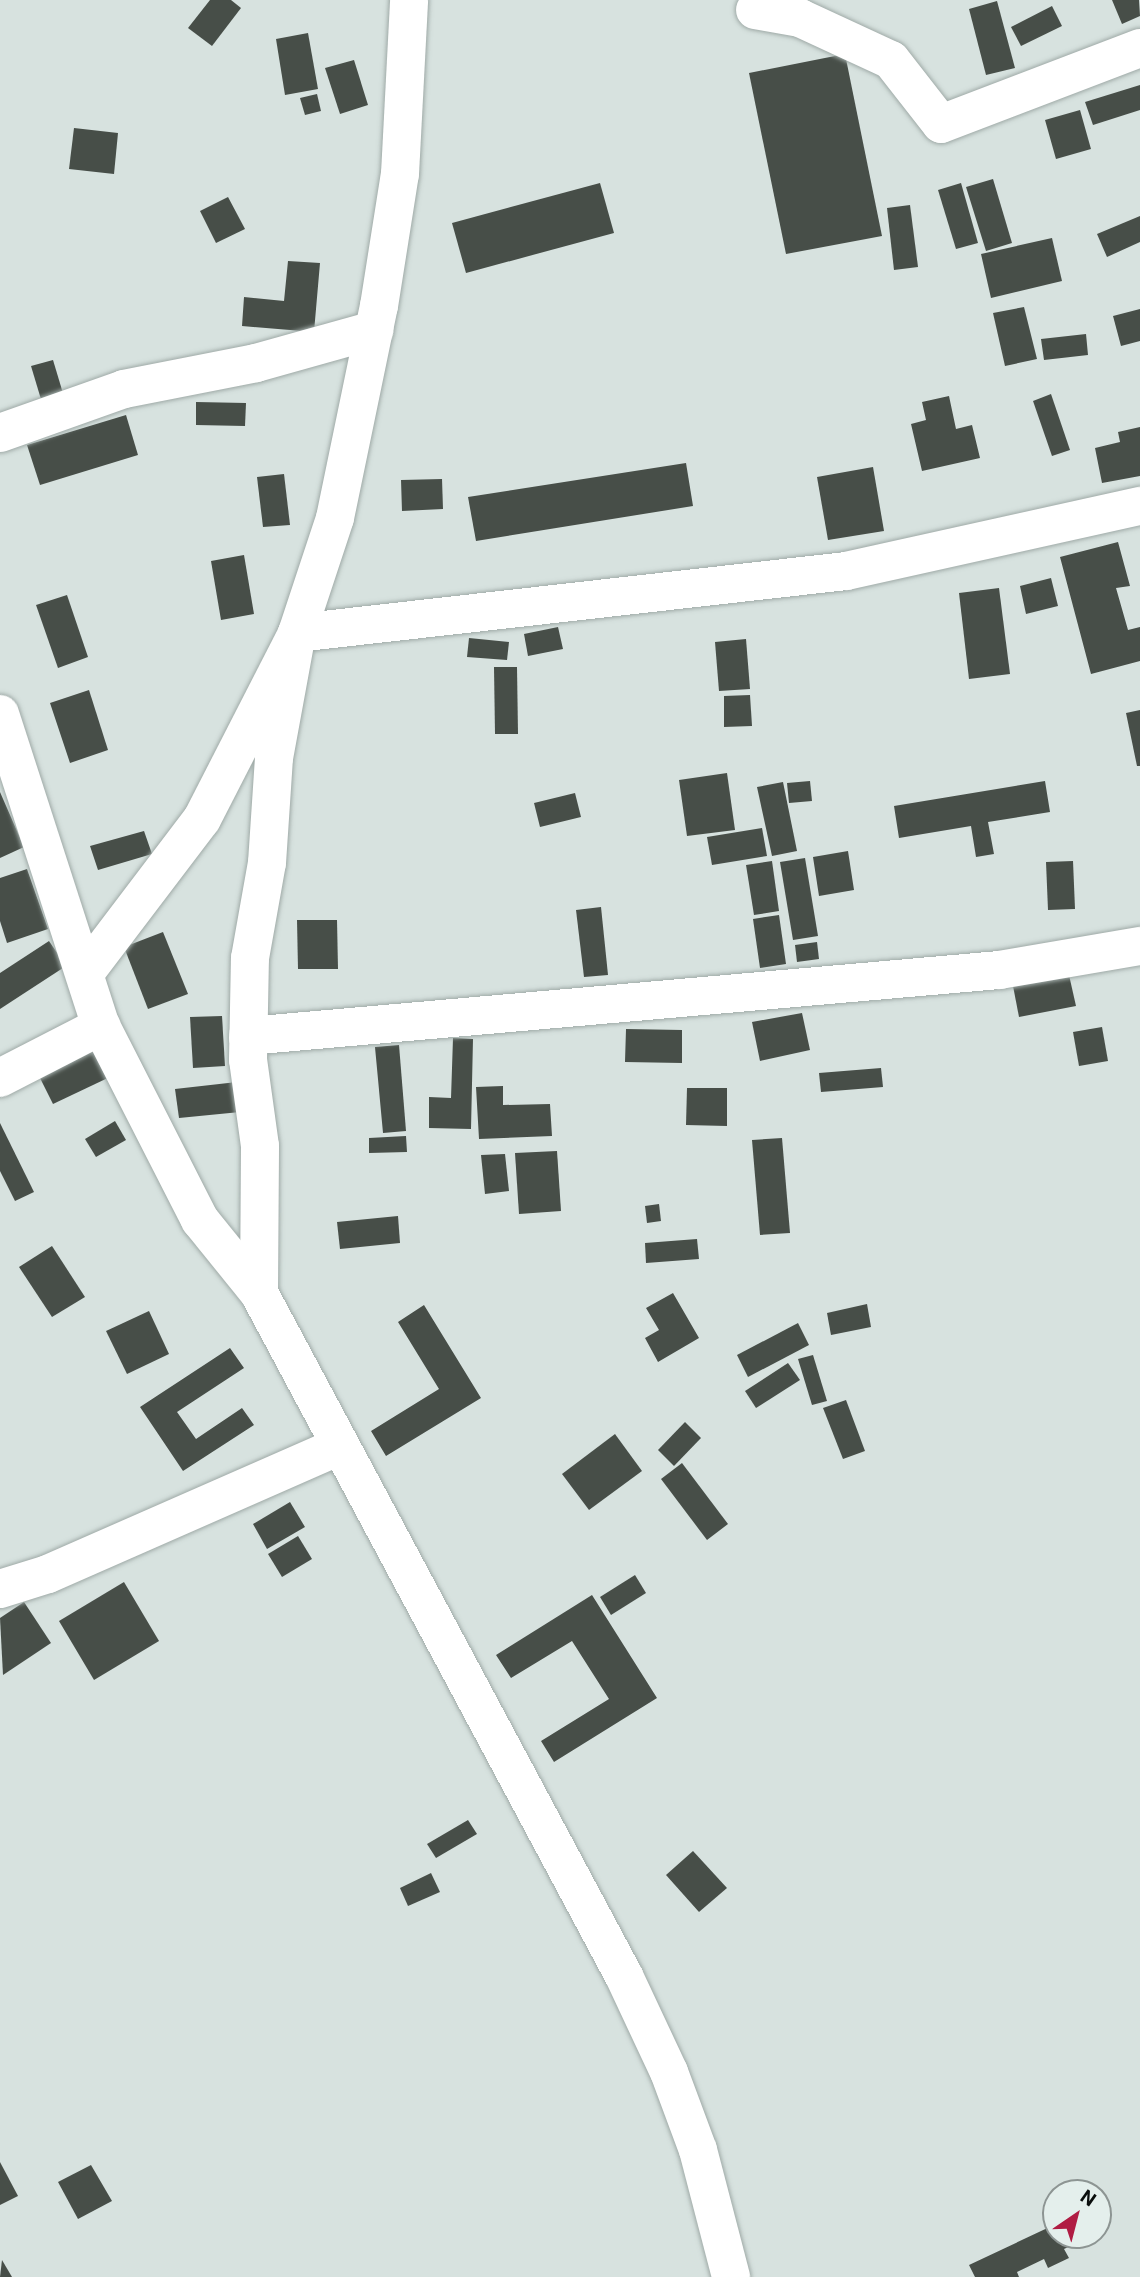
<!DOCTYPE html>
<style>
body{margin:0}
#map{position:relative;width:1140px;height:2277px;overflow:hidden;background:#d7e2df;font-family:Roboto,sans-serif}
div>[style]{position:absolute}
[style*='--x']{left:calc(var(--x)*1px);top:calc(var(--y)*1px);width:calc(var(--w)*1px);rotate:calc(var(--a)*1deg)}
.building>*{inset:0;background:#474e48}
.roads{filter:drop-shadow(0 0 2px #9faaa7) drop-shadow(0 0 2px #9faaa7)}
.minor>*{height:38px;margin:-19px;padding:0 19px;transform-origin:19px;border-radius:19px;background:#fff}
span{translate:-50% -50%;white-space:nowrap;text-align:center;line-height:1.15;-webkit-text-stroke:7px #e4efec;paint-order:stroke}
.north{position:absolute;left:1042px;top:2179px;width:70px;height:70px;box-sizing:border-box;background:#e4efec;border:2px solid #8d9593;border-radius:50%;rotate:35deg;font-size:19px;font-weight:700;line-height:28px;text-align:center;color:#0a0e0d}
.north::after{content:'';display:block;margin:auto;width:24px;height:32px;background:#b01c43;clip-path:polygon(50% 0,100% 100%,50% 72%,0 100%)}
</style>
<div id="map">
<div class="building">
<i style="clip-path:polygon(210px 0,231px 0,241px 8px,212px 46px,188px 28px)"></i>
<i style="clip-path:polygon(1112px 0,1139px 0,1140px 16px,1122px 24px)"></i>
<i style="clip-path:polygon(997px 1px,1015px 68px,986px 75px,969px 9px)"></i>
<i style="clip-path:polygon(1052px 6px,1062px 26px,1021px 46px,1011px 27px)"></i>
<i style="clip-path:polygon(308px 33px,318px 89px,285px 95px,276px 39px)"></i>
<i style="clip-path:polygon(845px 54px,882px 236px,786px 254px,749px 73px)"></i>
<i style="clip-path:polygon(354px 60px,368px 105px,340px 114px,325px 68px)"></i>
<i style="clip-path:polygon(1140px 85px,1140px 110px,1093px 125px,1085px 102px)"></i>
<i style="clip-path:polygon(317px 94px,321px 111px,305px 115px,300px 98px)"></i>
<i style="clip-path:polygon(1080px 110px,1091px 149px,1056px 159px,1045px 120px)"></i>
<i style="clip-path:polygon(74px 128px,118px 133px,114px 174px,69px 169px)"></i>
<i style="clip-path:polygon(993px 179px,1012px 243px,986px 251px,966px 187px)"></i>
<i style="clip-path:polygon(600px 183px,614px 233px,466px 273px,452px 223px)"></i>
<i style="clip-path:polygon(961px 183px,978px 243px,956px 249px,938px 190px)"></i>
<i style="clip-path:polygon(228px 197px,245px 229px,216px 243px,200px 211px)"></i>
<i style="clip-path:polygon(910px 205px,918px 267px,894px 270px,887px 208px)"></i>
<i style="clip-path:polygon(1140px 216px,1140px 242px,1107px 257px,1097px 234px)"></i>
<i style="clip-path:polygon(1052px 238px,1062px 281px,991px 298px,981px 254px)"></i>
<i style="clip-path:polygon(288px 261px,320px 263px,314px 332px,242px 326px,244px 297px,284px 301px)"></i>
<i style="clip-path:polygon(1024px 307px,1037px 359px,1005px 366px,993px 313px)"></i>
<i style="clip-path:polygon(1140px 309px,1140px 341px,1121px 346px,1113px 316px)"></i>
<i style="clip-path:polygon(1086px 334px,1088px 355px,1044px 360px,1041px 339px)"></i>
<i style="clip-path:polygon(53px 360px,65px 400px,43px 406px,31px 366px)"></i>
<i style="clip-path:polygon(1051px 394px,1070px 450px,1052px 456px,1033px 401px)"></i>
<i style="clip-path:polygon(949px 396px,956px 429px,972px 425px,980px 458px,922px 471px,911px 424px,926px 420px,922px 402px)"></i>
<i style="clip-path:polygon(196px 402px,246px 403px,245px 426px,196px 425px)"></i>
<i style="clip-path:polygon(126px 415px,138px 455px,40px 485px,27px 445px)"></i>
<i style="clip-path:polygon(1140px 427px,1140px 476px,1102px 483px,1095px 448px,1120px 442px,1118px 432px)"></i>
<i style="clip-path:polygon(686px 463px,693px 506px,476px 541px,468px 497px)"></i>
<i style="clip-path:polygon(873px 467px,884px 531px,828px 540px,817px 477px)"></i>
<i style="clip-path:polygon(284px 474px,290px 525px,263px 527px,257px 477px)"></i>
<i style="clip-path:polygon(442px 479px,443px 509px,402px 511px,401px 480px)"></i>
<i style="clip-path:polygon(1118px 542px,1130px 586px,1116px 588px,1128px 630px,1140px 627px,1140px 661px,1091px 674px,1060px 557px)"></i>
<i style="clip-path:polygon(244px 555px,254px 614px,221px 620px,211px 561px)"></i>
<i style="clip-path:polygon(1051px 578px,1058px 606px,1026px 614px,1020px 586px)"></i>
<i style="clip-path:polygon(999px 588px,1010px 674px,969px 679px,959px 593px)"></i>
<i style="clip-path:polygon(67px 595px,88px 657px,58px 668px,36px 605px)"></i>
<i style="clip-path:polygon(558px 627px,563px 649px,528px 656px,524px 634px)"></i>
<i style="clip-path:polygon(469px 638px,509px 642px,507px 660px,467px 657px)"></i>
<i style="clip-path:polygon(746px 639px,750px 689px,719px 691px,715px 642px)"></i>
<i style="clip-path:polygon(494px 667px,517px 667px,518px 734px,495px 734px)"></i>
<i style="clip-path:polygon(89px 690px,108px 750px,70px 763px,50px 703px)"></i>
<i style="clip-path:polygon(750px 695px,752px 726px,724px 727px,724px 696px)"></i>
<i style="clip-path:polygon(1140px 710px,1140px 766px,1137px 766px,1126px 713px)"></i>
<i style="clip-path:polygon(727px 773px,735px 830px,687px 836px,679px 780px)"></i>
<i style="clip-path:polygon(810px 781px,812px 801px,789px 803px,787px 783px)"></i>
<i style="clip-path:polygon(1045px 781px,1050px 812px,988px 822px,994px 854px,976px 857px,971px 826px,899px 838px,894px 806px)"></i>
<i style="clip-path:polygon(783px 782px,797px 851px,772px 856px,757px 787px)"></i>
<i style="clip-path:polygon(0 792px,24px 847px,0 858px)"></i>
<i style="clip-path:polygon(575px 793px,581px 817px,540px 827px,534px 803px)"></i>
<i style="clip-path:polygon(762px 828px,767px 856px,712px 865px,707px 837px)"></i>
<i style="clip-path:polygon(144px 831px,152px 854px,98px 870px,90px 846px)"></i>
<i style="clip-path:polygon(848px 851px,854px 890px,819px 896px,813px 857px)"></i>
<i style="clip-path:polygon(805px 858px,818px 936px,793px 940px,780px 862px)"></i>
<i style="clip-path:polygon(772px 861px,779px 911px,754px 915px,746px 865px)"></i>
<i style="clip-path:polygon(1073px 861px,1075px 909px,1048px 910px,1046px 862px)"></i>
<i style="clip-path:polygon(27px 869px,48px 929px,7px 943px,0 921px,0 878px)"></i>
<i style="clip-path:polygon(601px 907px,608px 975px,584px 977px,576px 910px)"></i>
<i style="clip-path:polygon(779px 915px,786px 964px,760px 968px,753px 919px)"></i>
<i style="clip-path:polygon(297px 920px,337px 920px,338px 969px,298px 969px)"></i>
<i style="clip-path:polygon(163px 932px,188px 994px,148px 1009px,124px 947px)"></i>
<i style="clip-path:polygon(49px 941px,66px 966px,0 1009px,0 973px)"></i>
<i style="clip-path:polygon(817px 942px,819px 959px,797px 962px,795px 945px)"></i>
<i style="clip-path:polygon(1069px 975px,1076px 1006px,1019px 1017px,1013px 986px)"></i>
<i style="clip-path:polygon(802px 1013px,810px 1050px,760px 1061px,752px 1022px)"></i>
<i style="clip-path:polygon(222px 1016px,225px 1066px,193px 1068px,190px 1017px)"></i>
<i style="clip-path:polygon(1102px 1027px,1108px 1061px,1079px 1066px,1073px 1032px)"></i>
<i style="clip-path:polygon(626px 1029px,682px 1030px,682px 1063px,625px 1062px)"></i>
<i style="clip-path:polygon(453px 1038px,473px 1039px,471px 1129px,429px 1128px,429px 1097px,451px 1098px)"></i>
<i style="clip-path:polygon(399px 1045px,406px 1131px,383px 1133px,375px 1047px)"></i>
<i style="clip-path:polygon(98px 1047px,112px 1076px,53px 1104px,39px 1076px)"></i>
<i style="clip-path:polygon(881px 1068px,883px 1087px,821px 1092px,819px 1073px)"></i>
<i style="clip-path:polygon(237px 1082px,240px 1112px,179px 1118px,175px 1089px)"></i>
<i style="clip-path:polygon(503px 1086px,503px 1105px,550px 1104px,552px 1136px,479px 1139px,476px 1087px)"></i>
<i style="clip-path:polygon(687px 1088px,727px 1088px,727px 1126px,686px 1125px)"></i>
<i style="clip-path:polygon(115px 1121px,126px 1140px,96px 1157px,85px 1139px)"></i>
<i style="clip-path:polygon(0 1123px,34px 1192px,15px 1201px,0 1171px)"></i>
<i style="clip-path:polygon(406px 1136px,407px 1152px,369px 1153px,369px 1138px)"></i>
<i style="clip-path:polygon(782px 1138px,790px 1233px,760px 1235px,752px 1140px)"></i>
<i style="clip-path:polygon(557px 1151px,561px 1211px,519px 1214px,515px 1153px)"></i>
<i style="clip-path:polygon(505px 1154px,509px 1191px,485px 1194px,481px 1155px)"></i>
<i style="clip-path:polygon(659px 1204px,661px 1221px,647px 1223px,645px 1206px)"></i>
<i style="clip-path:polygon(398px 1216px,400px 1243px,340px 1249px,337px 1222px)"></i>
<i style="clip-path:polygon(697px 1239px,699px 1259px,646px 1263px,645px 1243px)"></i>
<i style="clip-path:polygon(52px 1246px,85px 1297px,52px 1317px,19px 1267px)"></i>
<i style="clip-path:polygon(673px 1293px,699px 1338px,658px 1362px,645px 1338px,659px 1330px,646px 1308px)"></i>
<i style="clip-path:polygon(867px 1304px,871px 1327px,831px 1335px,827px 1313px)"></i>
<i style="clip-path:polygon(424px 1305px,481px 1398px,386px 1456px,371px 1431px,439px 1389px,398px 1322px)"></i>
<i style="clip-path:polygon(149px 1311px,169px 1354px,127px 1374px,106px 1331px)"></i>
<i style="clip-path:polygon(798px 1323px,809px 1345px,748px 1377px,737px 1355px)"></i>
<i style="clip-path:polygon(230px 1348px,244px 1368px,177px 1412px,196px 1439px,242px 1408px,254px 1425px,183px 1471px,140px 1407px)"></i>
<i style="clip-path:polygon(813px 1355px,827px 1401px,812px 1405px,798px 1359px)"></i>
<i style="clip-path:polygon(788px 1363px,800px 1380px,756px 1408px,745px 1391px)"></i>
<i style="clip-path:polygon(846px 1400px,865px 1451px,843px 1459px,823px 1408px)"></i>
<i style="clip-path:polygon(685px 1422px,701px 1438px,674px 1466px,658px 1450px)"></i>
<i style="clip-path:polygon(615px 1434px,642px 1471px,589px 1510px,562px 1474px)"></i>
<i style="clip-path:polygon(682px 1463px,728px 1524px,707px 1540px,661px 1479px)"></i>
<i style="clip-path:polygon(290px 1502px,305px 1527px,267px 1549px,253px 1524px)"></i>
<i style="clip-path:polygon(298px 1536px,312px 1559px,282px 1577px,268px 1554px)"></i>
<i style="clip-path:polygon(635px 1575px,646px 1593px,611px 1615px,600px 1597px)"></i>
<i style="clip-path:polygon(124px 1582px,159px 1641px,94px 1680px,59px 1621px)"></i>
<i style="clip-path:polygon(592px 1595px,657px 1698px,554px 1762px,541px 1741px,609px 1699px,572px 1641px,511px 1678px,496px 1655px)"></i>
<i style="clip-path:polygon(24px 1602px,51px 1643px,3px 1675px,0 1618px)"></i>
<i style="clip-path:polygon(468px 1820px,477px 1834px,436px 1858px,427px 1844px)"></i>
<i style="clip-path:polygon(693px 1851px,727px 1888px,699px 1912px,666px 1875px)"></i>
<i style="clip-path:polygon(431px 1873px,440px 1892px,408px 1906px,400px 1888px)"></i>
<i style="clip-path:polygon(0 2162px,18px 2196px,0 2205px)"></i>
<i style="clip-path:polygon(91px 2165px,112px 2201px,78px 2219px,58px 2182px)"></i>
<i style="clip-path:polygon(1056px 2224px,1056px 2235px,1075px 2235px,1079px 2242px,1064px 2249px,1069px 2258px,1048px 2268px,1044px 2259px,1017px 2272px,1019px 2277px,975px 2277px,969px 2265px)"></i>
<i style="clip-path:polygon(2px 2260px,12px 2277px,0 2277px)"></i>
</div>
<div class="roads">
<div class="minor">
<i style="--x:755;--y:10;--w:46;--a:10.1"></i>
<i style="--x:800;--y:18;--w:100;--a:24.8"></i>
<i style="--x:891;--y:60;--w:81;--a:52"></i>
<i style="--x:941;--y:124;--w:213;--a:-20.9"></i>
<i style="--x:0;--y:433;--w:132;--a:-19.5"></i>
<i style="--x:124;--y:389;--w:135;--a:-11.1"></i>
<i style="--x:256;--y:363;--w:123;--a:-15.6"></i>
<i style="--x:0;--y:714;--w:328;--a:72.1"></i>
<i style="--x:101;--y:1026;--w:218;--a:63"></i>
<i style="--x:200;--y:1220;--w:94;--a:51.1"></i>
<i style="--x:259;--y:1293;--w:774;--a:61.88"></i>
<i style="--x:624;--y:1976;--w:106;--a:64.9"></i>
<i style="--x:669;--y:2072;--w:83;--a:69.6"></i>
<i style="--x:698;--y:2150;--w:131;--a:75.4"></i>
<i style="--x:85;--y:973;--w:193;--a:-52.8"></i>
<i style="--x:202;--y:819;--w:209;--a:-62.9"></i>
<i style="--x:297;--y:633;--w:552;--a:-6.44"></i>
<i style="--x:846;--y:571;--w:301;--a:-12.5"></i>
<i style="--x:248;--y:1036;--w:754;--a:-5.02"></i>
<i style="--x:999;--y:970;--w:143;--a:-9.7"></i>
<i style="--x:0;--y:1078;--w:114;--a:-27.2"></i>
<i style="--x:259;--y:1293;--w:147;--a:-89.6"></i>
<i style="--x:260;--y:1146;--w:87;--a:-97.9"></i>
<i style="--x:248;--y:1060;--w:102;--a:-88.9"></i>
<i style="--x:250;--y:958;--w:97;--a:-79.9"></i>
<i style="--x:267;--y:863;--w:105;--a:-86.2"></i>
<i style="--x:274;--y:758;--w:127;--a:-79.6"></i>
<i style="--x:297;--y:633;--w:121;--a:-71.7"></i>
<i style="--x:335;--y:518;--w:217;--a:-78.3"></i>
<i style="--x:379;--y:306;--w:134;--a:-81"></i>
<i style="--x:400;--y:174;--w:174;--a:-87"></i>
<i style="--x:0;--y:1589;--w:50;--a:-17.4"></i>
<i style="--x:48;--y:1574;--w:318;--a:-23.7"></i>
</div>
</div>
<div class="north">N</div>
</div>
